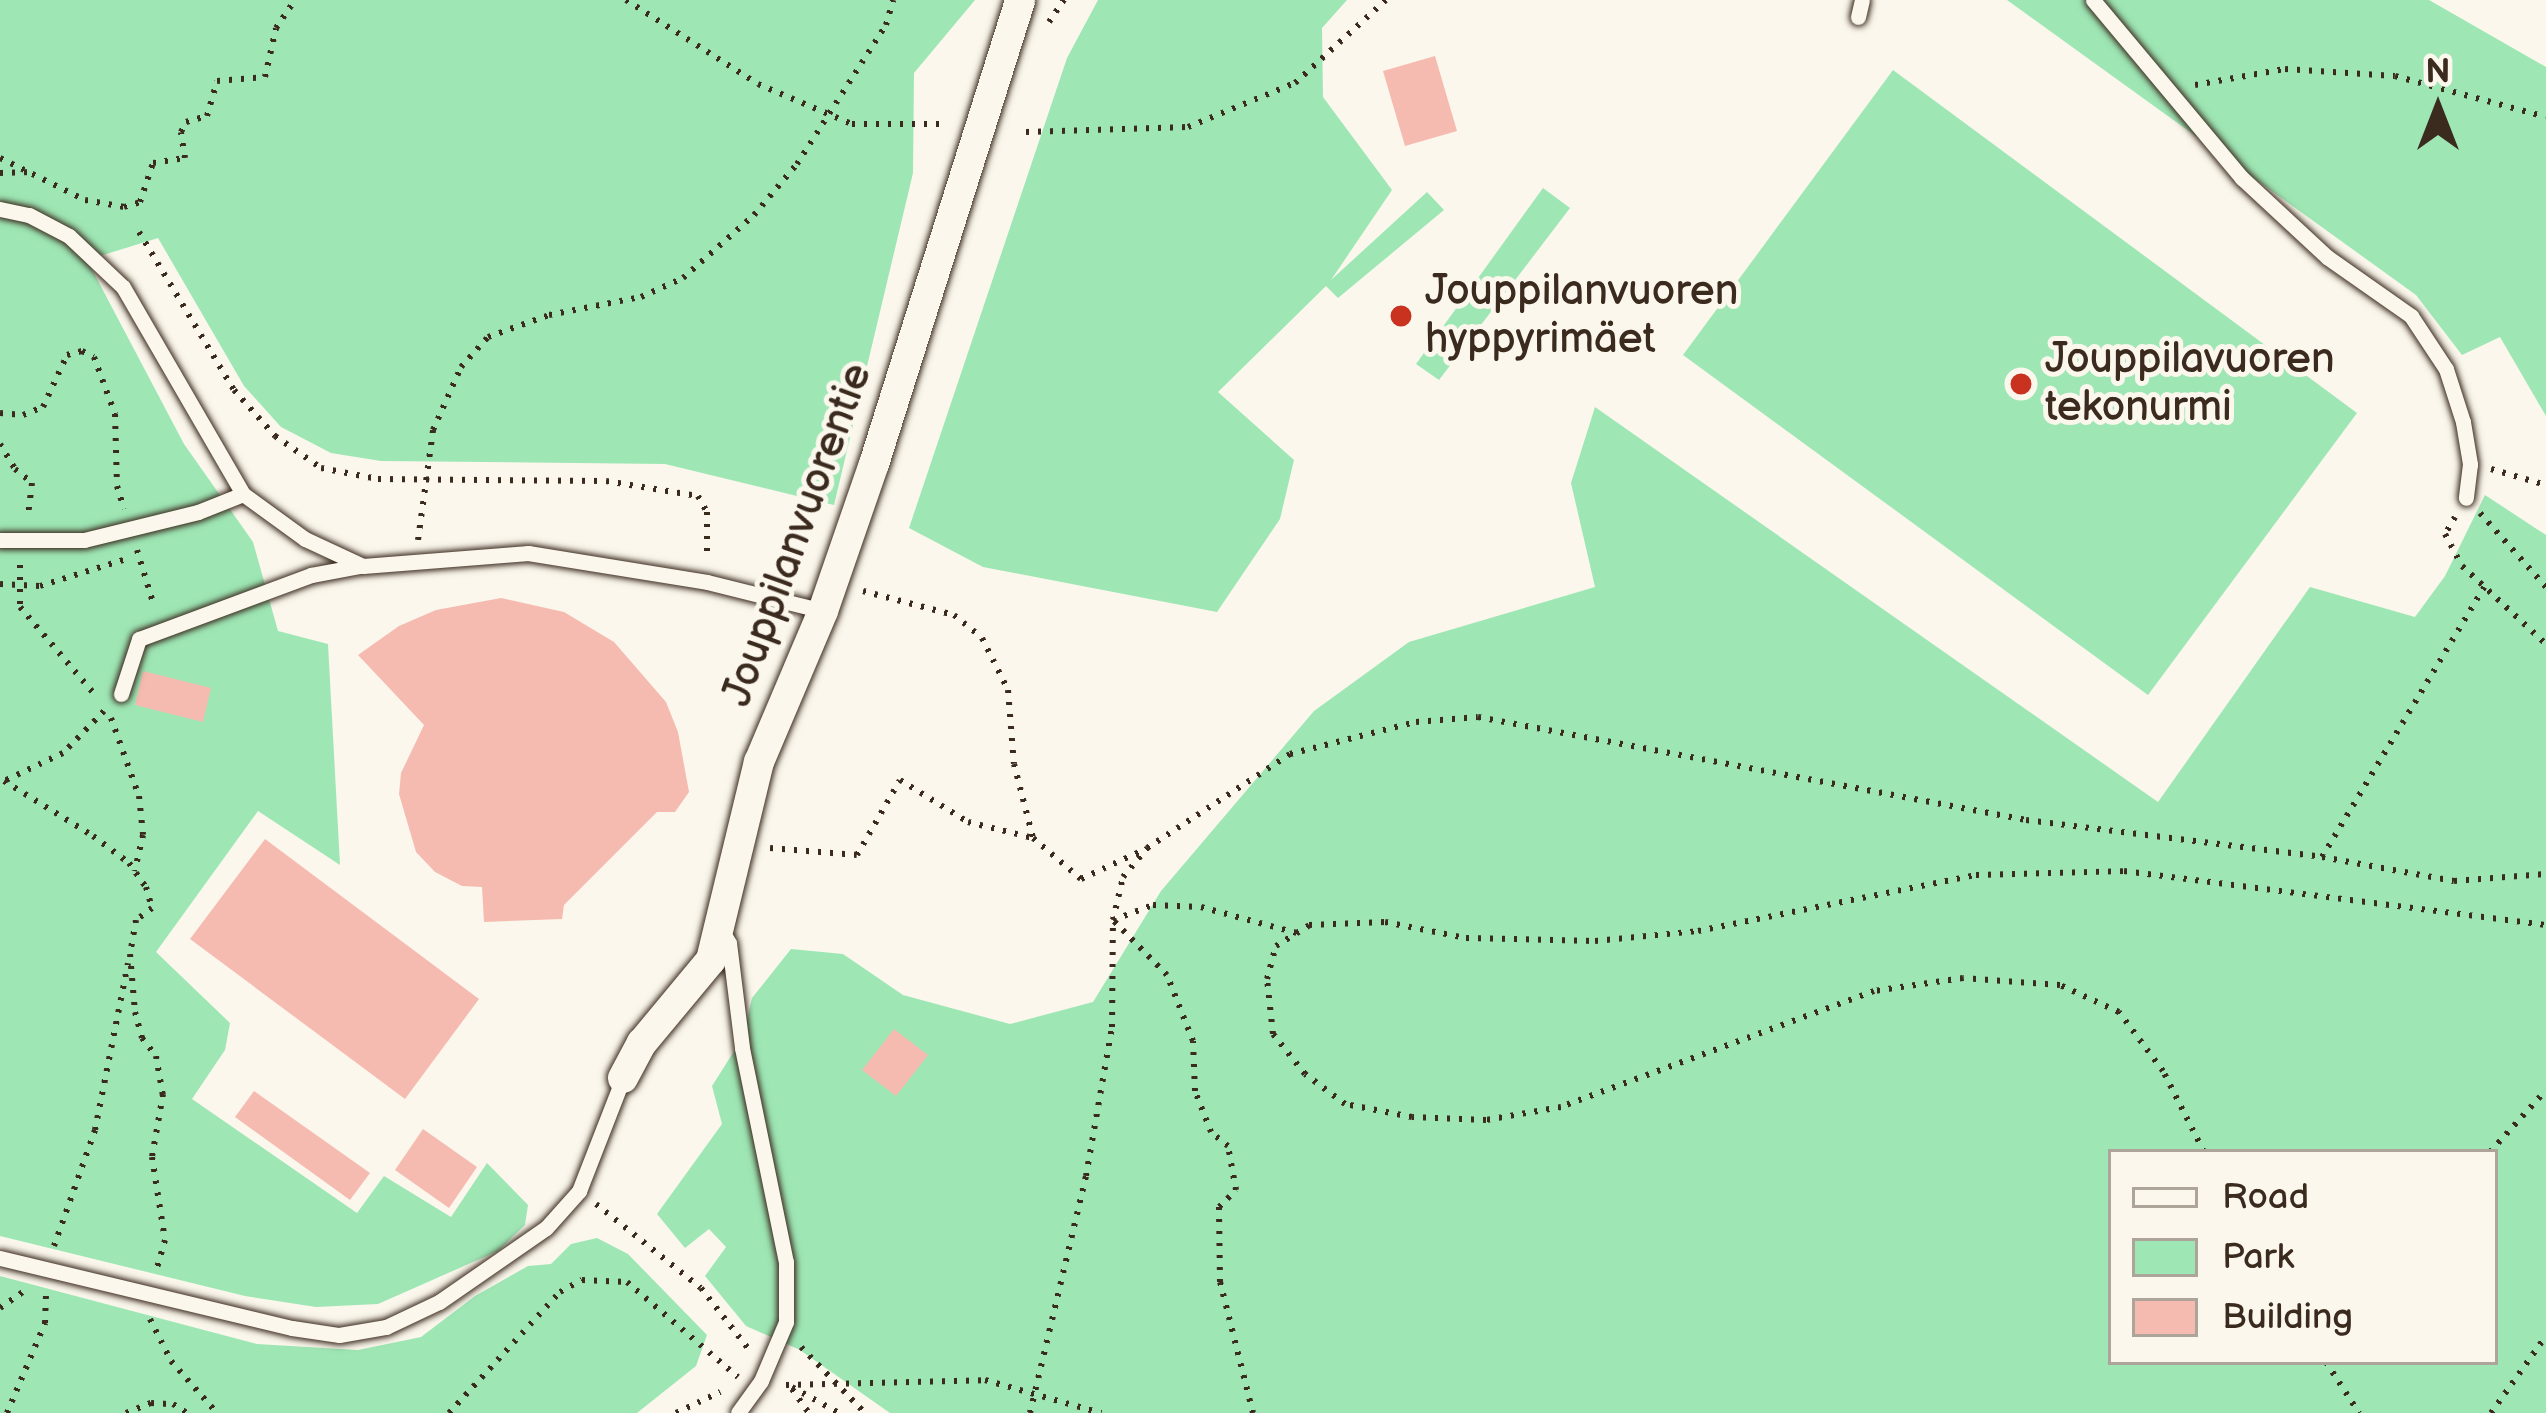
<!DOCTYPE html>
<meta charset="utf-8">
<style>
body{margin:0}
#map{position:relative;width:2546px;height:1413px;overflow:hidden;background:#fbf7ec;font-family:"Balsamiq Sans",sans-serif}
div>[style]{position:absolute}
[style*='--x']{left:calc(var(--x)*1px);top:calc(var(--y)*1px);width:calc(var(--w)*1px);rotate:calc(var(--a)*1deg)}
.green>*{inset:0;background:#9ee7b5}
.building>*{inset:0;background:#f6bbb0}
.path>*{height:6px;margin-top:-3px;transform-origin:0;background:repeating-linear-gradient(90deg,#3b2a1e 0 3px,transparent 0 12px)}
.roads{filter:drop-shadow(0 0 3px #3b2a1e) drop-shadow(0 0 3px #3b2a1e)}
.lane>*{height:15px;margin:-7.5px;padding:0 7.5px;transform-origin:7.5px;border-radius:7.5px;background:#fbf7ec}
.street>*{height:30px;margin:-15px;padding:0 15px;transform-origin:15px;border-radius:15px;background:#fbf7ec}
.dots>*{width:33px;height:33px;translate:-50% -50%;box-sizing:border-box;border:6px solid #fbf7ec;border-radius:50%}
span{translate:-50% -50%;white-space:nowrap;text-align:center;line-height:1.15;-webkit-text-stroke:10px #fbf7ec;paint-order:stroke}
.poi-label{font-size:42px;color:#3b2a1e}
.left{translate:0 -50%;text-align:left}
.street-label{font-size:42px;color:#3b2a1e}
.legend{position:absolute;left:2108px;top:1149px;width:390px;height:216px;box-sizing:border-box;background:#fbf7ec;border:3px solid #aea59a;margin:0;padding:15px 21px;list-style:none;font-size:36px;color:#3b2a1e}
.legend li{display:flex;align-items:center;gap:24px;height:60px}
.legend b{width:60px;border:3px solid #aea59a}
.north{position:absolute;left:2378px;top:48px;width:120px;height:120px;-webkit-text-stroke:9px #fbf7ec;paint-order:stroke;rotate:0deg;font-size:33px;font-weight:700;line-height:48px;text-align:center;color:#3b2a1e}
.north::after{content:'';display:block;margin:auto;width:42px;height:54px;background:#3b2a1e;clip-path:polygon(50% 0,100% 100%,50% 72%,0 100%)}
</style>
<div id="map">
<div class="green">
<i style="clip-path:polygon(0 0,975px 0,914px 73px,913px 173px,834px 505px,665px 464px,381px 461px,331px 453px,281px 427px,244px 386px,158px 238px,87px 260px,184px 444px,253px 542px,278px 631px,328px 644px,340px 865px,258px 811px,156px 952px,230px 1023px,225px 1050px,192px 1099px,357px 1213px,384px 1176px,451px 1217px,487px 1163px,528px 1205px,525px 1225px,498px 1251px,378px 1304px,316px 1307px,245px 1296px,0 1236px)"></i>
<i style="clip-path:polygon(1098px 0,1347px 0,1322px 28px,1323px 97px,1392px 190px,1331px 280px,1427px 192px,1444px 210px,1338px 298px,1326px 286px,1218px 392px,1294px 460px,1280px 519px,1217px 612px,983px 567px,909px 528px,1067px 58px)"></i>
<i style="clip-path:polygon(2007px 0,2429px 0,2546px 67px,2546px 416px,2500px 337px,2462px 355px,2416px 295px)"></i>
<i style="clip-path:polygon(1893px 70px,2357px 413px,2148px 695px,1683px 355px)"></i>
<i style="clip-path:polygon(1543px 188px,1570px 208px,1439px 380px,1416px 364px)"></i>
<i style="clip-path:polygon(evenodd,1595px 407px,2158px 802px,2310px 587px,2415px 617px,2445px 576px,2485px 495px,2546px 535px,2546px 1413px,890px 1413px,800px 1350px,746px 1326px,705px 1276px,726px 1247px,709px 1229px,685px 1248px,657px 1214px,722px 1124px,712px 1086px,743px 1037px,752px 998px,791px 949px,843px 954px,903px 995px,1010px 1024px,1093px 1002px,1161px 891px,1314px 711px,1409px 642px,1595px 587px,1571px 483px,1595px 407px,2111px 1152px,2495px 1152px,2495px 1362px,2111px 1362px,2111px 1152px)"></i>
<i style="clip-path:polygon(597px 1238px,628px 1254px,707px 1335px,696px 1366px,637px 1413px,0 1413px,0 1276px,257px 1344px,358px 1350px,421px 1337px,475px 1296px,528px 1266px,551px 1264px,571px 1244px)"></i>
</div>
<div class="building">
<i style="clip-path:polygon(1435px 56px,1457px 131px,1405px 146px,1383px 71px)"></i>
<i style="clip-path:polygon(501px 598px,564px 612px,614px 642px,666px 702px,678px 732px,689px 792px,675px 812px,657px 812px,564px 905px,562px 919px,484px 922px,482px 887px,462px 886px,435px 872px,416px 852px,399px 794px,401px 773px,424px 725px,358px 655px,399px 626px,436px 610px)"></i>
<i style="clip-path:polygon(143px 671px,211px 688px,203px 722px,135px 705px)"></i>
<i style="clip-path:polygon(265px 839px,479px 999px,405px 1099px,190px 939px)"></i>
<i style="clip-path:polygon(894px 1029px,928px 1055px,896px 1096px,862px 1070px)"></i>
<i style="clip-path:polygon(254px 1091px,370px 1173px,350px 1200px,235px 1117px)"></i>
<i style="clip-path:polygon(423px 1129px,477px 1167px,449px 1208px,395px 1170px)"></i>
</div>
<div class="path">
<i style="--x:626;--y:0;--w:156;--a:32.5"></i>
<i style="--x:758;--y:84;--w:102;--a:23.1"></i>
<i style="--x:852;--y:124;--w:94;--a:0"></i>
<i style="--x:1049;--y:22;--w:27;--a:-56"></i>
<i style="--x:2195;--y:85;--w:91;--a:-10.1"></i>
<i style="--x:2285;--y:69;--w:110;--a:3.6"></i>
<i style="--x:2395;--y:76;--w:156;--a:15.2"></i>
<i style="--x:1026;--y:132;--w:162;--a:-1.8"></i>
<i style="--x:1188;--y:127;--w:116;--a:-22.4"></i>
<i style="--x:1295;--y:83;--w:123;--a:-42.4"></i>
<i style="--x:0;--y:158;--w:95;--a:26.3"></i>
<i style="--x:85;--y:200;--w:40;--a:10"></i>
<i style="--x:124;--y:207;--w:17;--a:-17"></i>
<i style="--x:140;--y:202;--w:41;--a:-71.6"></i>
<i style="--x:153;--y:163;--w:32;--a:-9"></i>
<i style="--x:185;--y:158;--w:26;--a:-99"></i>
<i style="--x:181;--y:132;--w:11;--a:-63"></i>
<i style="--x:186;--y:122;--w:22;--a:-16"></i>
<i style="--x:207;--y:116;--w:36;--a:-74"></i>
<i style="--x:217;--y:81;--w:48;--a:-4.8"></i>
<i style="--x:265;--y:77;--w:50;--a:-77.3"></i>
<i style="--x:276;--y:28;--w:34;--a:-56"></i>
<i style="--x:0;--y:173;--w:32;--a:-2"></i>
<i style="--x:139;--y:232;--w:184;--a:59"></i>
<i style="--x:234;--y:390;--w:62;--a:48.3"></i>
<i style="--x:275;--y:436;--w:56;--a:34.8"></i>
<i style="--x:321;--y:468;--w:58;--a:10.9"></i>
<i style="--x:378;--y:479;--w:228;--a:0.5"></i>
<i style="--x:606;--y:481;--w:93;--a:9.3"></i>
<i style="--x:698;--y:496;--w:18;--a:61"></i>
<i style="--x:707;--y:512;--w:48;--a:90"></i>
<i style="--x:0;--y:413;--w:23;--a:5"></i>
<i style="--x:23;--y:415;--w:22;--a:-22"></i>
<i style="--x:43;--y:407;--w:57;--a:-65.2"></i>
<i style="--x:67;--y:355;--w:16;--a:-15"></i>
<i style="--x:82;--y:351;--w:13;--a:27"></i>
<i style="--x:94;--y:357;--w:61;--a:69.8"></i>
<i style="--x:115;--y:414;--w:72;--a:88.4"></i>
<i style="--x:117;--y:486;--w:24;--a:73"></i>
<i style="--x:0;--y:444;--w:29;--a:59"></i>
<i style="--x:15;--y:469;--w:22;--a:39"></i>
<i style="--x:32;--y:483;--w:33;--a:97"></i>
<i style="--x:2491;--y:469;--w:57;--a:16.2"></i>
<i style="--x:2480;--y:513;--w:99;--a:48.3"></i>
<i style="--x:2455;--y:517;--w:20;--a:120"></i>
<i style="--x:2445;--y:534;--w:36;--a:62"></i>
<i style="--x:2462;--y:566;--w:115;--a:42.9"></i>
<i style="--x:418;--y:540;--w:111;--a:-82.2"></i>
<i style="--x:433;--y:430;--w:69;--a:-66"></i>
<i style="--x:461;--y:367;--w:40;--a:-48"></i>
<i style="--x:488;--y:337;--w:65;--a:-19.8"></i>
<i style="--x:549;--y:315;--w:94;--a:-11.1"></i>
<i style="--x:641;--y:297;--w:46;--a:-24.3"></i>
<i style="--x:683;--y:278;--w:95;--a:-41.6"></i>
<i style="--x:754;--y:215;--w:67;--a:-49.9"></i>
<i style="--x:797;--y:164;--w:165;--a:-57.4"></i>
<i style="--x:886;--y:25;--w:26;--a:-74"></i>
<i style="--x:137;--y:550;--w:59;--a:73.1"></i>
<i style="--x:20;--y:565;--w:42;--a:90"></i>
<i style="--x:20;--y:607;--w:118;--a:49.5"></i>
<i style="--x:0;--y:584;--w:40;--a:2.9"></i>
<i style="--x:40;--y:586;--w:90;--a:-17.4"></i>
<i style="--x:863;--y:591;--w:94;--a:14.8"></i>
<i style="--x:954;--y:615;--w:36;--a:39"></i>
<i style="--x:982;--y:638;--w:58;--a:63.4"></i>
<i style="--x:1008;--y:690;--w:74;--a:85.4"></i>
<i style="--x:1014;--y:764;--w:76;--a:75.6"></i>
<i style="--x:104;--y:711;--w:59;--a:134.3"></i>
<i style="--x:63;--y:753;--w:65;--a:154.6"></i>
<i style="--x:4;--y:781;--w:105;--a:31.7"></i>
<i style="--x:93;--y:836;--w:45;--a:36.9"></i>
<i style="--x:129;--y:863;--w:29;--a:55"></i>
<i style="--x:146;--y:887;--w:22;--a:74"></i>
<i style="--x:152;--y:908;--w:20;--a:143"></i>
<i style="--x:136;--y:920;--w:35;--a:100"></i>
<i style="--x:130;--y:954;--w:58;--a:85.1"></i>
<i style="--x:135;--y:1012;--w:27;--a:75"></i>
<i style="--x:142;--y:1038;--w:23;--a:52"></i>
<i style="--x:156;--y:1056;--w:39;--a:80"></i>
<i style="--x:163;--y:1094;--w:64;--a:99.9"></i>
<i style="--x:152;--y:1157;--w:84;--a:81.1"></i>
<i style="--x:165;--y:1240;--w:33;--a:106"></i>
<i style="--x:111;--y:718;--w:83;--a:70.3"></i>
<i style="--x:139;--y:796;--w:39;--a:84"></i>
<i style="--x:143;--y:835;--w:37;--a:103"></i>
<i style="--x:770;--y:848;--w:87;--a:4.6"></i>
<i style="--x:857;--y:855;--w:86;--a:-60.2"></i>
<i style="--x:900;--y:780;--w:80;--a:31.7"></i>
<i style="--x:968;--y:822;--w:67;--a:13.8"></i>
<i style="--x:1033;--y:838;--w:63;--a:40.5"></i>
<i style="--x:1081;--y:879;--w:66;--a:-25"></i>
<i style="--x:2322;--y:857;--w:315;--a:-59"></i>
<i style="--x:2204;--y:1152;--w:91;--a:-116.8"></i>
<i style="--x:2163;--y:1071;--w:74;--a:-126.7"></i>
<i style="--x:2119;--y:1012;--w:65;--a:-155.4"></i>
<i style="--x:2060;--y:985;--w:97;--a:-175.9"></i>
<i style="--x:1963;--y:978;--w:90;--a:171.7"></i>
<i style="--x:1874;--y:991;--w:334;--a:159.7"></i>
<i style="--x:1561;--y:1107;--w:76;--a:170.2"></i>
<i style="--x:1486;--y:1120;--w:74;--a:-177.7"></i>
<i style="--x:1412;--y:1117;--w:68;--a:-169"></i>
<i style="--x:1345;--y:1104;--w:50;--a:-143.1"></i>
<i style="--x:1305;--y:1074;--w:51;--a:-128.7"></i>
<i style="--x:1273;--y:1034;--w:55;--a:-96.2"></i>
<i style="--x:1267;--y:979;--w:34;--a:-75"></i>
<i style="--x:1276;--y:946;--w:39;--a:-32"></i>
<i style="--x:1309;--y:925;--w:76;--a:-2.3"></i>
<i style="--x:1385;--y:922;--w:83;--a:11.2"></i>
<i style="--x:1466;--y:938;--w:129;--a:1.3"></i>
<i style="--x:1595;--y:941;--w:103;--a:-5.5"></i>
<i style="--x:1698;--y:931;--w:284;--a:-11.4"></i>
<i style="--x:1976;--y:875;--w:148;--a:-1.5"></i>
<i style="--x:2124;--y:871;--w:425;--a:7.3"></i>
<i style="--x:2490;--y:1152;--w:84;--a:-47.9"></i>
<i style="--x:596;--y:1204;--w:134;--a:38.7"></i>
<i style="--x:701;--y:1288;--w:80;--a:52.1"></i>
<i style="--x:54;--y:1246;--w:123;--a:-70.5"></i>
<i style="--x:95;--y:1130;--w:170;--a:-78.8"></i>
<i style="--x:0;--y:1308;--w:32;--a:-35"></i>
<i style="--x:150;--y:1319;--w:47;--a:63.4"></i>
<i style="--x:171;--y:1361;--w:69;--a:48.5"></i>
<i style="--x:801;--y:1347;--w:92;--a:45.9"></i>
<i style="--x:2326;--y:1362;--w:61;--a:57.1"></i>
<i style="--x:786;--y:1385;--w:199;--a:-1.4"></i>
<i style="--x:985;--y:1380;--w:121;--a:15.9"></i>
<i style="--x:792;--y:1387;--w:54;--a:29"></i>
<i style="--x:792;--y:1389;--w:29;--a:55"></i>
<i style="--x:7;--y:1413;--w:98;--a:-67.1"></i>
<i style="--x:45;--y:1323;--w:29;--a:-88"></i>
<i style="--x:126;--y:1413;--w:27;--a:-22"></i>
<i style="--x:151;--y:1403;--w:22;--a:3"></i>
<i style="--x:173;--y:1404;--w:17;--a:33"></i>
<i style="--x:449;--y:1413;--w:164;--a:-47.5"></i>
<i style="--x:560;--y:1292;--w:25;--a:-29"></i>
<i style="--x:582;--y:1280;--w:45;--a:2.5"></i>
<i style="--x:627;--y:1282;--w:146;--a:40.6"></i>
<i style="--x:676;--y:1413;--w:49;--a:-25.5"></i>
<i style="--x:1030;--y:1413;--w:244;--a:-76.7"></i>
<i style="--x:1086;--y:1176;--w:151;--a:-80.1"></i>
<i style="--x:1112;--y:1027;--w:107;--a:-89.5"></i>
<i style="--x:1113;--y:920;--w:44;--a:-76.9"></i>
<i style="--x:1123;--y:877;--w:38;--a:-50"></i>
<i style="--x:1147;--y:848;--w:171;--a:-33.3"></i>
<i style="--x:1290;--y:754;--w:130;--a:-14.3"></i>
<i style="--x:1416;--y:722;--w:62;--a:-4.6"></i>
<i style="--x:1478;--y:717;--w:558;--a:10.64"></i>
<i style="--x:2026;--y:820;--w:298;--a:7.1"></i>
<i style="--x:2322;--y:857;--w:134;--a:10.3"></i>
<i style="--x:2454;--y:881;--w:92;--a:-4.4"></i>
<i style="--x:1253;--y:1413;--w:135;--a:-104.1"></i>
<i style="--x:1220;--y:1282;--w:75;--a:-90.8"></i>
<i style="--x:1219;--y:1207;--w:24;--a:-45"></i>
<i style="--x:1236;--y:1190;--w:45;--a:-100.3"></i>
<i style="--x:1228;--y:1146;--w:22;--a:-141"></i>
<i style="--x:1211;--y:1132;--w:44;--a:-111.3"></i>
<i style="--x:1195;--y:1091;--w:50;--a:-92.3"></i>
<i style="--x:1193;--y:1041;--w:71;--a:-111.5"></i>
<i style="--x:1167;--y:975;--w:77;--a:-134.5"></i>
<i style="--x:1113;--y:920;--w:43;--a:-20.6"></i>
<i style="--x:1153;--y:905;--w:48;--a:2.4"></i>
<i style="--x:1201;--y:907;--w:99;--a:15.2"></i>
<i style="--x:2491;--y:1413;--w:95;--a:-54.5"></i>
</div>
<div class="roads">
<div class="lane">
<i style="--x:2093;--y:0;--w:232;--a:50.1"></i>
<i style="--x:2242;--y:178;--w:116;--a:42.9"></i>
<i style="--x:2327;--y:257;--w:103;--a:35.1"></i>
<i style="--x:2411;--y:316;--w:64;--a:56.6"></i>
<i style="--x:2446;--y:369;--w:56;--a:72.2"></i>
<i style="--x:2463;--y:422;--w:43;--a:80.5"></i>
<i style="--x:2470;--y:464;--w:34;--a:97"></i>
<i style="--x:1858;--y:17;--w:17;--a:-77"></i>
<i style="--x:0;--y:209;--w:30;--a:12"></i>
<i style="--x:29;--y:215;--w:45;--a:27.7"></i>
<i style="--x:69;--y:236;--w:74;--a:43.4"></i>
<i style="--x:123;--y:287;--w:239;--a:59.9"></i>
<i style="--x:243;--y:494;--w:77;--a:36"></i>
<i style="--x:305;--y:539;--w:64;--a:25"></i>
<i style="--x:363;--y:566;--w:166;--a:-4.5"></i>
<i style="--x:528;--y:553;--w:181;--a:9.2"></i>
<i style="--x:707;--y:582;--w:120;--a:14"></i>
<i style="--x:0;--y:540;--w:84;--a:0"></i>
<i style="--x:84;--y:540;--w:117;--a:-13.8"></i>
<i style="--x:198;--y:512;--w:48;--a:-21.8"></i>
<i style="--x:121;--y:694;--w:58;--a:-71.9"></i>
<i style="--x:139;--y:639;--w:184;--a:-20.4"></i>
<i style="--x:311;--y:575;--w:50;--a:-10.4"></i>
<i style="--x:722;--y:931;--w:14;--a:60"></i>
<i style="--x:729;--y:943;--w:106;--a:82.9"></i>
<i style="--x:742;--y:1048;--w:218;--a:78.4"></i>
<i style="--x:786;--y:1262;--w:60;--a:90"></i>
<i style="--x:786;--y:1322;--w:64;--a:113"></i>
<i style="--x:761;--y:1381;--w:39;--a:126"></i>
<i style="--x:0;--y:1258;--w:300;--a:13.5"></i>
<i style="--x:292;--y:1328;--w:48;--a:8.5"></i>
<i style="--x:339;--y:1335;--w:48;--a:-9.7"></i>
<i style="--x:386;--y:1327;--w:59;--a:-25.3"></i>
<i style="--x:439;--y:1302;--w:130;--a:-34.7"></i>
<i style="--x:546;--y:1228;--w:50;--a:-48.3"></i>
<i style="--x:579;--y:1191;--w:121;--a:-68.7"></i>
</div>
<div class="street">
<i style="--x:623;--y:1078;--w:40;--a:-62"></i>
<i style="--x:642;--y:1043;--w:108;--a:-50.3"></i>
<i style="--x:711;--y:960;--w:204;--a:-76.4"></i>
<i style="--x:759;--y:762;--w:164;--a:-67"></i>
<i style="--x:823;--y:611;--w:156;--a:-70.9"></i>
<i style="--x:874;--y:464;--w:486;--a:-72.5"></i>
</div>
</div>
<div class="dots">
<i style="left:1401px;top:316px;background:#c8321e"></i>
<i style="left:2021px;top:384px;background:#c8321e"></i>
</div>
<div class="poi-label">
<span class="left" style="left:1425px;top:316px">Jouppilanvuoren<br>hyppyrimäet</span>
<span class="left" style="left:2045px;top:384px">Jouppilavuoren<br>tekonurmi</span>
</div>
<div class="street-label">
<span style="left:798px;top:535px;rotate:-70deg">Jouppilanvuorentie</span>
</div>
<ul class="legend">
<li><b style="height:15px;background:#fbf7ec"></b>Road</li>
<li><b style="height:33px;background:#9ee7b5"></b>Park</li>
<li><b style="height:33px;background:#f6bbb0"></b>Building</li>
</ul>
<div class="north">N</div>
</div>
